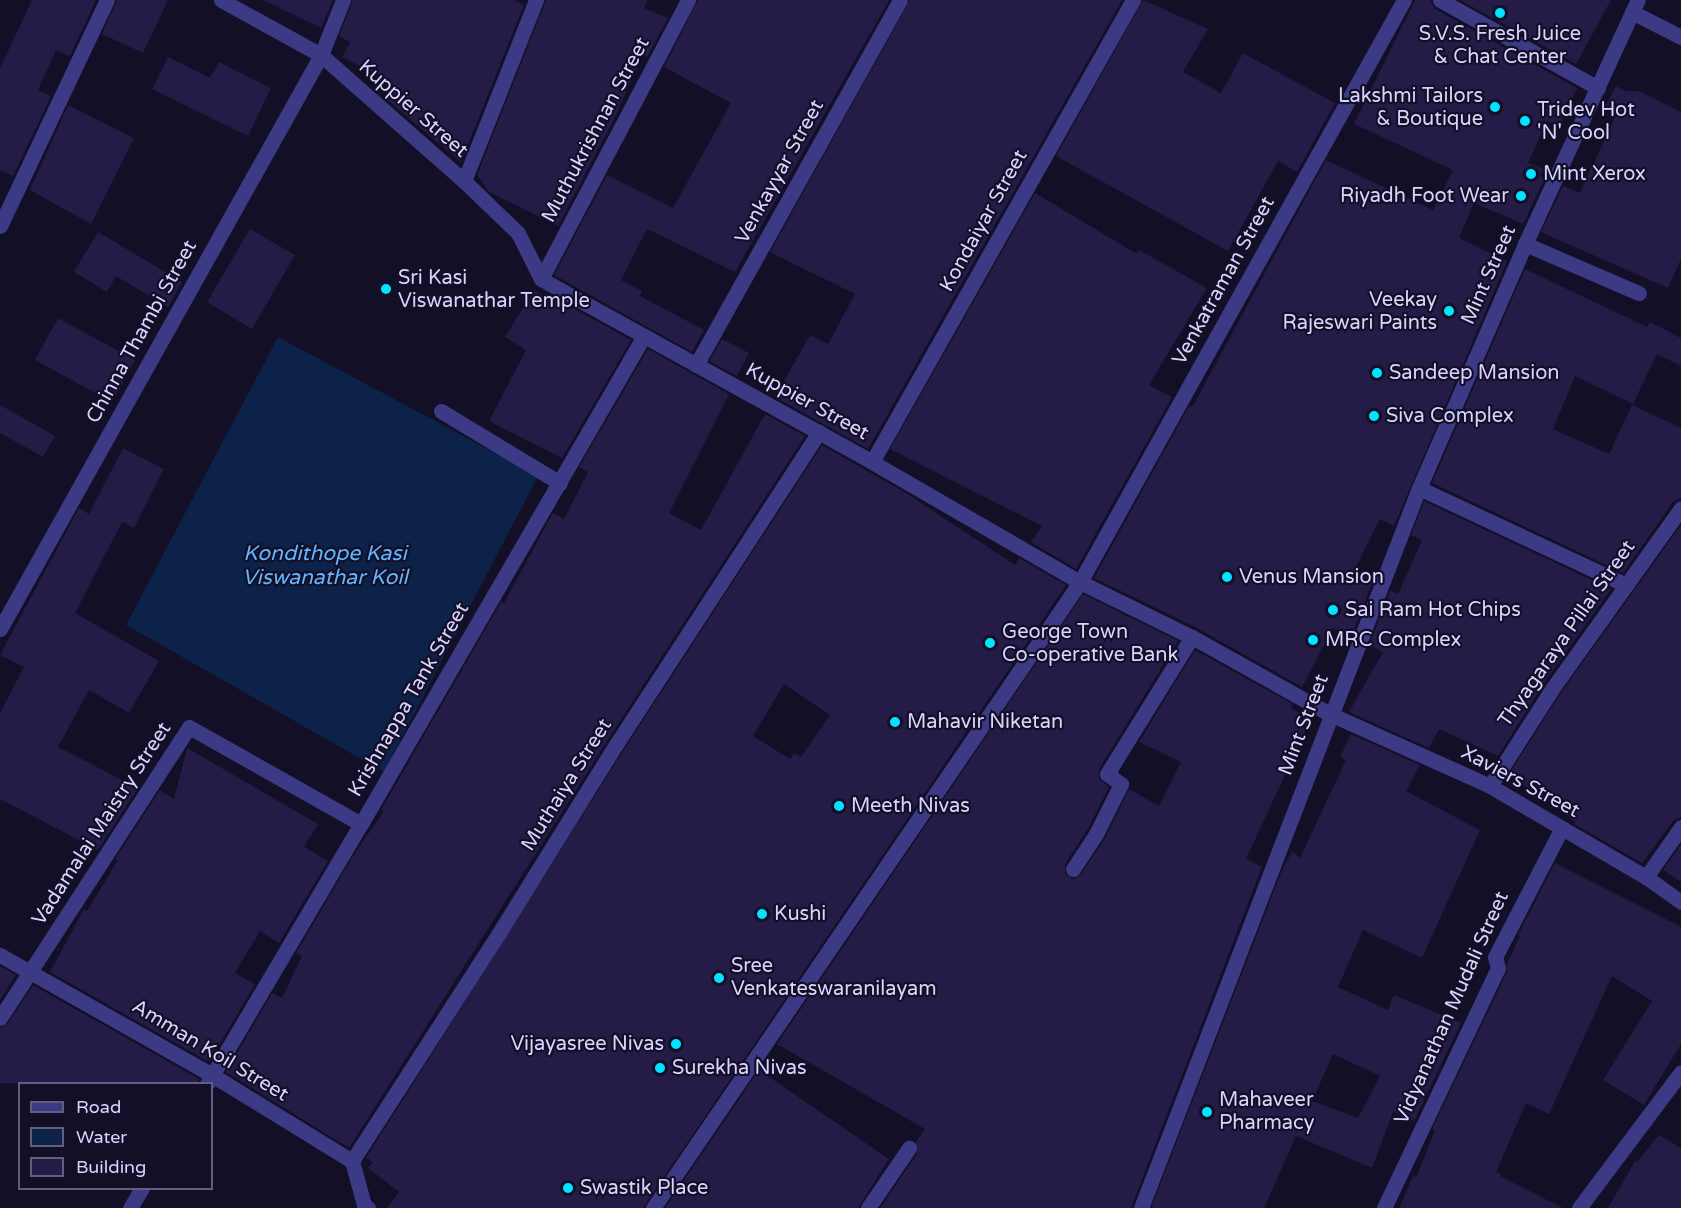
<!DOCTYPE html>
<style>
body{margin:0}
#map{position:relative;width:1681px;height:1208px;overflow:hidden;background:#130f26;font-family:"Varela Round",sans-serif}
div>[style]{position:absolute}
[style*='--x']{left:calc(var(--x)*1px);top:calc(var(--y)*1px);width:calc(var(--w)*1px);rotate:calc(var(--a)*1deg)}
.water>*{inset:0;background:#0c2248}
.building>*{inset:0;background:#241b47}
.minor>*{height:15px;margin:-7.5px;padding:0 7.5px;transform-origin:7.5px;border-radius:7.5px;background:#3d3a85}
.dots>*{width:16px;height:16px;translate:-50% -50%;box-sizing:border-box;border:3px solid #130f26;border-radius:50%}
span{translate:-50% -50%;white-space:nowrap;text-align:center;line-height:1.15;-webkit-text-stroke:4.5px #130f26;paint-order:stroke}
.poi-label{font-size:20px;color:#d9d4ff}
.right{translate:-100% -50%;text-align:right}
.left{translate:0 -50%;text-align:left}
.street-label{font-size:20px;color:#d9d4ff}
.water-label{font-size:21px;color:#62b6ff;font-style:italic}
.legend{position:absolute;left:18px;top:1082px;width:195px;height:108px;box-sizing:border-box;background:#130f26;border:2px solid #625e7d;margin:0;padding:8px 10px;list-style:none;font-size:18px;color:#d9d4ff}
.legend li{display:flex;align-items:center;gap:12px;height:30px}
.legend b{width:30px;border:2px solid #625e7d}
</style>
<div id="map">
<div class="water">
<i style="clip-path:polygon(278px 337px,538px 476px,384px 772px,126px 625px)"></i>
</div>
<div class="building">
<i style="clip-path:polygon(32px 0,96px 0,70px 56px,56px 50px,38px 90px,51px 96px,13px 176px,0 170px,0 68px)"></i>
<i style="clip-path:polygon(117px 0,168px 0,143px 53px,102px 34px)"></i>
<i style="clip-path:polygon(263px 0,333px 0,321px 28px)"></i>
<i style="clip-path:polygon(353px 0,514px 0,524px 5px,461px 162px,385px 98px,392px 82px,342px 57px,350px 42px,339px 36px)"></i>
<i style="clip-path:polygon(546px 0,648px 0,644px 8px,668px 18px,647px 57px,642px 55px,616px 115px,558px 226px,489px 192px,477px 175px)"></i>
<i style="clip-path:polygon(698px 0,889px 0,735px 272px,647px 229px,621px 280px,642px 291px,640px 296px,704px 330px,692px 352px,554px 275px,607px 175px,673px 208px,731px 103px,664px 67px)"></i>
<i style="clip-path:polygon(910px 0,1122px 0,868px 449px,775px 397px,810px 335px,828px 344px,855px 294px,770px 252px)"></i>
<i style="clip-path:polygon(1143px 0,1208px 29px,1183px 72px,1221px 93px,1243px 53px,1335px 103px,1297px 172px,1278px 161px,1228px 251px,1056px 156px)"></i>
<i style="clip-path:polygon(1415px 0,1430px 0,1435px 9px,1577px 88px,1559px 126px,1547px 121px,1528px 163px,1543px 169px,1540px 176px,1545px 178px,1523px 224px,1474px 203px,1459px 238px,1507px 261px,1394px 526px,1380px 519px,1354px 571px,1373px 581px,1351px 637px,1333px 628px,1302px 687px,1197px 628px,1094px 578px,1189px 406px,1192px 407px,1195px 402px,1326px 160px,1433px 210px,1453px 170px,1354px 124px)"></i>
<i style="clip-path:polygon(1460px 0,1611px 0,1576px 64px)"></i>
<i style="clip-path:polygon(168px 57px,210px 78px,219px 62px,271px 88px,248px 136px,152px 89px)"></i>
<i style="clip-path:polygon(1616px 86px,1625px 91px,1639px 91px,1681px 112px,1681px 259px,1668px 288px,1541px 232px,1563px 186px,1580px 193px,1616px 115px,1604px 109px)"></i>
<i style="clip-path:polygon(68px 105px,134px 138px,91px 224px,30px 190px)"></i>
<i style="clip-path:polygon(1035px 193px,1137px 254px,1139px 250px,1207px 288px,1149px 385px,1172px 397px,1076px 569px,1031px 542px,1042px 526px,890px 449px)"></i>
<i style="clip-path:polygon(250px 229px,295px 255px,252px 329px,207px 302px)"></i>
<i style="clip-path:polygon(98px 232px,182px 282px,168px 307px,116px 276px,107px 292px,74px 272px)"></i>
<i style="clip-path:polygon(1525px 269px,1647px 327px,1650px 322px,1681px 338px,1681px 366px,1657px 354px,1633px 404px,1575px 376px,1553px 429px,1609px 454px,1632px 405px,1681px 428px,1681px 498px,1673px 502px,1623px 573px,1432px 483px)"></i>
<i style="clip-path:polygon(534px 290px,544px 296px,546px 293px,631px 340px,562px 458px,489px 421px,526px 350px,505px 337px)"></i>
<i style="clip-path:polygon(58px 318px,135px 360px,112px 402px,35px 360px)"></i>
<i style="clip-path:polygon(722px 339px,749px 353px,737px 376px,709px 361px)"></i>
<i style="clip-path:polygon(648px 349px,729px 394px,669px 513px,701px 530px,765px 414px,805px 436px,609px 738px,349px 1148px,226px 1072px,272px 993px,282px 998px,302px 956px,296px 953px,353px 856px,384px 811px,381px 810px,501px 602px,504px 603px,553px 513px,564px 519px,588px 472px,579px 467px)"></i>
<i style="clip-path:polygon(0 405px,55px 436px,43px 457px,0 433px)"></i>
<i style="clip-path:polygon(evenodd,822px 445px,906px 493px,1015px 565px,1019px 558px,1066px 585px,643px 1208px,387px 1208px,399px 1192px,368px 1168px,373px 1162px,366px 1158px,625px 748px,822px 445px,784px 684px,830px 715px,801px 757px,794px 753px,790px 759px,753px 736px,784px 684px)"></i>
<i style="clip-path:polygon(123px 448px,164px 469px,134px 528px,122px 522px,75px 613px,159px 661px,129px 713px,89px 690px,58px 747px,138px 788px,98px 850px,0 799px,0 713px,24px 667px,0 655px,79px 508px,89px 514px)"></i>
<i style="clip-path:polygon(1424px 501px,1611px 589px,1544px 683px,1498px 756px,1439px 729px,1429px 748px,1349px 712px,1383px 652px,1369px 645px,1390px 590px,1398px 594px,1422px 540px,1411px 535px)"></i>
<i style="clip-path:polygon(1681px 525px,1681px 817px,1673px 821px,1642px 863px,1574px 824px,1575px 821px,1509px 774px,1560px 694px)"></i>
<i style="clip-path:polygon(1083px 594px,1178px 641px,1099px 769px,1099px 779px,1109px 787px,1088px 829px,1065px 864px,1065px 874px,1073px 879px,1081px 874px,1105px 838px,1129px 789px,1159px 806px,1181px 762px,1139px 742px,1195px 650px,1293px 704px,1291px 708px,1311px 719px,1246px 859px,1262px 867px,1131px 1208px,880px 1208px,917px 1154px,916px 1142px,925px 1129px,777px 1044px)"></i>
<i style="clip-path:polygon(evenodd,1351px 734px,1420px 765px,1406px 791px,1480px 830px,1422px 958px,1363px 930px,1338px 987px,1388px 1010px,1394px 995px,1461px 1023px,1414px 1121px,1393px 1112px,1372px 1168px,1296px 1136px,1264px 1208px,1151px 1208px,1280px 875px,1292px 851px,1300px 858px,1346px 760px,1340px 757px,1351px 734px,1333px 1054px,1380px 1076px,1358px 1118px,1312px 1101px,1333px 1054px)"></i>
<i style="clip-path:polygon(187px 748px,318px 824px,304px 847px,328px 861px,279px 943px,260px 931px,235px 973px,255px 984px,209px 1062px,50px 972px,84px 909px,87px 911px,118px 860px,115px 859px,160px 790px,174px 799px)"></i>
<i style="clip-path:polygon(1681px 844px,1681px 882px,1663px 870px)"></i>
<i style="clip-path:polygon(1555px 863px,1681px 927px,1681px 1044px,1644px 1105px,1603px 1080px,1652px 1001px,1612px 976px,1549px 1114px,1526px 1103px,1496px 1172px,1501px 1174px,1500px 1176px,1563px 1208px,1399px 1208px,1413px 1176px,1416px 1178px,1435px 1130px,1432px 1129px,1507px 972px,1507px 964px,1520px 936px,1518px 935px)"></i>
<i style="clip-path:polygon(0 966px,16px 975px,0 1000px)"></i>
<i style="clip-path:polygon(33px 985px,199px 1079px,197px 1083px,0 1083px,0 1028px,8px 1023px)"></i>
<i style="clip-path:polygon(759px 1070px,889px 1159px,858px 1208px,665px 1208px)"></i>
<i style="clip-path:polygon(1659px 1135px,1681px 1148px,1681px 1208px,1608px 1208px,1635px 1161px,1637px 1162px)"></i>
</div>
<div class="minor">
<i style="--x:221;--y:0;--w:114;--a:28.8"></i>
<i style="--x:321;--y:55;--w:191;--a:41.4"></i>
<i style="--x:464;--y:181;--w:75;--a:43.9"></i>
<i style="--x:518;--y:233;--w:51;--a:63.4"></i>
<i style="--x:541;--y:279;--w:378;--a:28.9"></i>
<i style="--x:872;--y:462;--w:240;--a:30"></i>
<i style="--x:1080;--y:582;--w:125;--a:26.2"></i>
<i style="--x:1192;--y:637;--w:158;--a:29.2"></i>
<i style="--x:1330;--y:714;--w:175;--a:24.2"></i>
<i style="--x:1490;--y:786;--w:181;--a:30.3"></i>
<i style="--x:1646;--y:877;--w:43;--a:35.5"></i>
<i style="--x:1440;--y:0;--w:181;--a:29.1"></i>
<i style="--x:1632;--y:12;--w:55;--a:27"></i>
<i style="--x:464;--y:181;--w:195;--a:-68.3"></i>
<i style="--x:0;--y:226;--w:250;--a:-64.7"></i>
<i style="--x:1525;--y:244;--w:124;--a:23.3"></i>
<i style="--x:541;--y:279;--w:315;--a:-62.2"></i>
<i style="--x:696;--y:365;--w:418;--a:-60.8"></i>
<i style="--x:441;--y:411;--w:139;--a:31.2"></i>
<i style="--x:872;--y:462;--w:531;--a:-60.54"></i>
<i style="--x:1419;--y:488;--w:229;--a:25.1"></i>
<i style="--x:0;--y:629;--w:658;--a:-60.78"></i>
<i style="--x:321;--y:55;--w:59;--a:-68.2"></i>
<i style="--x:1490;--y:786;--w:115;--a:-57.4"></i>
<i style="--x:1552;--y:689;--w:222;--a:-54.5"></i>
<i style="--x:1073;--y:869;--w:42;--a:-56.7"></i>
<i style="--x:1096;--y:834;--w:56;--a:-63.4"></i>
<i style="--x:1121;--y:784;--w:17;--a:-144"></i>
<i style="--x:1107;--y:774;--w:161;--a:-58.2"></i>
<i style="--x:1646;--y:877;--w:61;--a:-55"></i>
<i style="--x:0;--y:955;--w:244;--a:29.5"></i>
<i style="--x:212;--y:1075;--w:164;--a:31.6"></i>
<i style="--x:352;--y:1161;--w:46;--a:74.7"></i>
<i style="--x:364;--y:1205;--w:5;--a:37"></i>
<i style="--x:0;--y:1018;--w:347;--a:-57"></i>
<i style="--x:189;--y:727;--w:197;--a:29.4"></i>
<i style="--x:207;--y:1084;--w:302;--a:-59.4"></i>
<i style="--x:361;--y:824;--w:564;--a:-59.89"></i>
<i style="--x:352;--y:1161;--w:271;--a:-57.2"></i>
<i style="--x:499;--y:933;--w:224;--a:-58.2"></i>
<i style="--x:617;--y:743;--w:371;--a:-57"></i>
<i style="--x:130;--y:1208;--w:23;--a:-59"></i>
<i style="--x:653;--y:1208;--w:758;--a:-55.7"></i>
<i style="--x:1080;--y:582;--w:666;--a:-60.9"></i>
<i style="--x:868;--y:1208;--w:73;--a:-55.7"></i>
<i style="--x:1141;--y:1208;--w:772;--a:-68.89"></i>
<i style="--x:1419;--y:488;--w:266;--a:-66.5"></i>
<i style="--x:1525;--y:244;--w:269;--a:-65.2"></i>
<i style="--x:1384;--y:1208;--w:266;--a:-64.6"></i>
<i style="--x:1498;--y:968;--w:11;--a:-105"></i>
<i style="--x:1495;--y:957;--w:145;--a:-62.6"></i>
<i style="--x:1579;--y:1208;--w:170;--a:-53.1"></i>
</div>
<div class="dots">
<i style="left:1500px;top:13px;background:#00e5ff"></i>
<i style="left:1495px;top:107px;background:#00e5ff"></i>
<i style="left:1525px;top:121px;background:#00e5ff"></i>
<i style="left:1531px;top:174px;background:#00e5ff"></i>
<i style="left:1521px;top:196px;background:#00e5ff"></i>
<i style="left:386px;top:289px;background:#00e5ff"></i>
<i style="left:1449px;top:311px;background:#00e5ff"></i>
<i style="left:1377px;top:373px;background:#00e5ff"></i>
<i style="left:1374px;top:416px;background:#00e5ff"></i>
<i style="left:1227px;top:577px;background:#00e5ff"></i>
<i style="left:1333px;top:610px;background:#00e5ff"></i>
<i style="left:1313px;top:640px;background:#00e5ff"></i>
<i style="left:990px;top:643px;background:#00e5ff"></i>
<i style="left:895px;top:722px;background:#00e5ff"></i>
<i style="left:839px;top:806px;background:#00e5ff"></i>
<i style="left:762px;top:914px;background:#00e5ff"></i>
<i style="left:719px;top:978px;background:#00e5ff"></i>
<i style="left:676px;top:1044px;background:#00e5ff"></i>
<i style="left:660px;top:1068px;background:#00e5ff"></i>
<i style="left:1207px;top:1112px;background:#00e5ff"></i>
<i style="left:568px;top:1188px;background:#00e5ff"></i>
</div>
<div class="poi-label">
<span style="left:1500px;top:46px">S.V.S. Fresh Juice<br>&amp; Chat Center</span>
<span class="right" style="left:1483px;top:108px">Lakshmi Tailors<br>&amp; Boutique</span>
<span class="left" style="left:1537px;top:122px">Tridev Hot<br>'N' Cool</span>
<span class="left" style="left:1543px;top:174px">Mint Xerox</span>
<span class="right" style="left:1509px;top:196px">Riyadh Foot Wear</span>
<span class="left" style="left:398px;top:290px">Sri Kasi<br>Viswanathar Temple</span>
<span class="right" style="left:1437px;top:312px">Veekay<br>Rajeswari Paints</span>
<span class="left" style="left:1389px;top:373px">Sandeep Mansion</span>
<span class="left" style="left:1386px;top:416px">Siva Complex</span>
<span class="left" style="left:1239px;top:577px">Venus Mansion</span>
<span class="left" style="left:1345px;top:610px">Sai Ram Hot Chips</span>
<span class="left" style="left:1002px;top:644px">George Town<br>Co-operative Bank</span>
<span class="left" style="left:1325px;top:640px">MRC Complex</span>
<span class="left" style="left:907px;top:722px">Mahavir Niketan</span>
<span class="left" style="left:851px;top:806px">Meeth Nivas</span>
<span class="left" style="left:774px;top:914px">Kushi</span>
<span class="left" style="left:731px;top:978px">Sree<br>Venkateswaranilayam</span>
<span class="right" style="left:664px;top:1044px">Vijayasree Nivas</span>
<span class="left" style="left:672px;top:1068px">Surekha Nivas</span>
<span class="left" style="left:1219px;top:1112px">Mahaveer<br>Pharmacy</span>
<span class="left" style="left:580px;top:1188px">Swastik Place</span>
</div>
<div class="street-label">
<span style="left:413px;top:109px;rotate:41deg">Kuppier Street</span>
<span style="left:596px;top:130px;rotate:-62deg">Muthukrishnan Street</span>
<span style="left:780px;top:172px;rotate:-61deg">Venkayyar Street</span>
<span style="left:984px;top:221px;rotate:-61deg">Kondaiyar Street</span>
<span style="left:1489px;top:275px;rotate:-66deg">Mint Street</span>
<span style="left:1224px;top:281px;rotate:-61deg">Venkatraman Street</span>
<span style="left:142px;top:332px;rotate:-61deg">Chinna Thambi Street</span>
<span style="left:807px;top:402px;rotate:29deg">Kuppier Street</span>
<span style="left:1567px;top:634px;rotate:-55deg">Thyagaraya Pillai Street</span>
<span style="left:409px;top:700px;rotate:-60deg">Krishnappa Tank Street</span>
<span style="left:1304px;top:725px;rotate:-69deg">Mint Street</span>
<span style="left:1520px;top:782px;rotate:28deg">Xaviers Street</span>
<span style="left:567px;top:785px;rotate:-58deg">Muthaiya Street</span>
<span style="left:102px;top:824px;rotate:-57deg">Vadamalai Maistry Street</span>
<span style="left:1452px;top:1008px;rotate:-66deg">Vidyanathan Mudali Street</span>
<span style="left:210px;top:1051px;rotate:31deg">Amman Koil Street</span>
</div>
<div class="water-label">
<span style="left:325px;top:566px">Kondithope Kasi<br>Viswanathar Koil</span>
</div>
<ul class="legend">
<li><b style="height:8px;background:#3d3a85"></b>Road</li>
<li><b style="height:16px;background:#0c2248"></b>Water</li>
<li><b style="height:16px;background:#241b47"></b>Building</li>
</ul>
</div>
